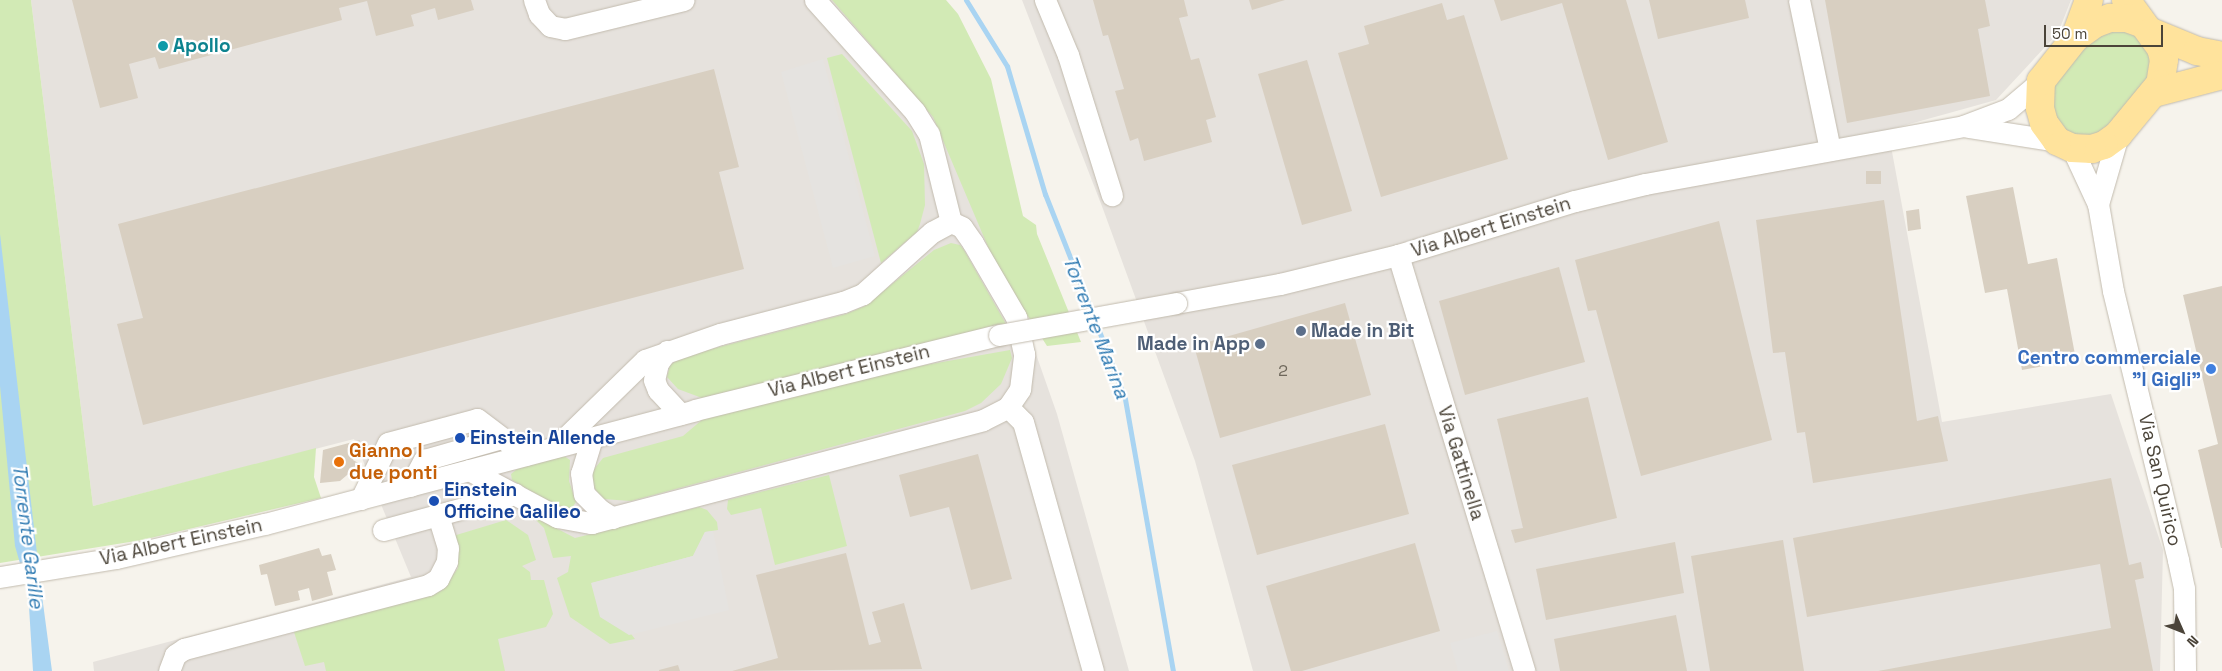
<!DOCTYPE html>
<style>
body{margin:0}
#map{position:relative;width:2222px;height:671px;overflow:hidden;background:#f6f3ec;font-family:"Space Grotesk",sans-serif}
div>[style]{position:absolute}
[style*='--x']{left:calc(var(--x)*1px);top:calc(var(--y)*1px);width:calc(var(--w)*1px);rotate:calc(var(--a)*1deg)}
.industrial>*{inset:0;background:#e6e2dd}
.green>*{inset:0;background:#d2eab5}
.parking>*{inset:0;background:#e5e3e0}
.water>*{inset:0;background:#a9d4f2}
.stream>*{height:5px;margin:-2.5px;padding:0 2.5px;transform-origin:2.5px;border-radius:2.5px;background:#a9d4f2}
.building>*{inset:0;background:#d8cfc1}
.roads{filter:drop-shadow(0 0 1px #c2bbae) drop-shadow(0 0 1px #c2bbae)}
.minor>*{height:21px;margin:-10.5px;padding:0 10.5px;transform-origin:10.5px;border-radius:10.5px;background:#fff}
.major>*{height:28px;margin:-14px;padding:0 14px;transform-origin:14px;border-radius:14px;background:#ffe39c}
.bridges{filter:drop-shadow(0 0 1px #c2bbae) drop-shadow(0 0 1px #c2bbae)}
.minor-bridge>*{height:21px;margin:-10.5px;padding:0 10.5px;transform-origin:10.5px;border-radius:10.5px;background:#fff}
.dots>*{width:14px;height:14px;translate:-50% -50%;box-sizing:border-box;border:2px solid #fff;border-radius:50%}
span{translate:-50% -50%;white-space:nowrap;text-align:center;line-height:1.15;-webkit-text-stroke:4.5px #fff;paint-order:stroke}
.number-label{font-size:16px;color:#6e675b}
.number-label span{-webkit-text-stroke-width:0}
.culture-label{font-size:19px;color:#0d838f;font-weight:700}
.left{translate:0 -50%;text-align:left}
.street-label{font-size:19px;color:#4b4439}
.service-label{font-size:19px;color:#4e5e75;font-weight:700}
.right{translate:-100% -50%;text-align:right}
.shop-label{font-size:19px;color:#366cbe;font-weight:700}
.transit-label{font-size:19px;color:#164399;font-weight:700}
.food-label{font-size:19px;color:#c56008;font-weight:700}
.water-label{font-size:20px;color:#2e7ab2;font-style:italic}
.north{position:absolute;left:2157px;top:606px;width:50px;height:50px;-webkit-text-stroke:4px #fff;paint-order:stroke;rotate:134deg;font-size:14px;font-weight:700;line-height:20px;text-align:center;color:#4b4439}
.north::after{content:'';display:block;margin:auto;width:18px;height:22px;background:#4b4439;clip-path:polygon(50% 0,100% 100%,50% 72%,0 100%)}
.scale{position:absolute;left:2044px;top:25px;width:119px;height:22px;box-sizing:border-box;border:2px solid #4b4439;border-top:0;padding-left:6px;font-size:15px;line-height:18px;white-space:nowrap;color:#4b4439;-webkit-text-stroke:4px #fff;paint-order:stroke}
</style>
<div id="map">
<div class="industrial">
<i style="clip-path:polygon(31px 0,836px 0,930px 102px,1002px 257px,1057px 414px,1129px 671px,94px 671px,93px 662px,411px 577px,354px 439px,93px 506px)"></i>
<i style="clip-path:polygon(1022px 0,2071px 0,2058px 33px,1996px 100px,1888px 130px,1942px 422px,2111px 394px,2163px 550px,2160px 671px,1253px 671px,1195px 461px,1103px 209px)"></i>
</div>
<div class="green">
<i style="clip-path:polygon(0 0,31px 0,93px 506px,316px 448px,314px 477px,321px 498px,142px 540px,0 563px)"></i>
<i style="clip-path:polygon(832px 0,946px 0,958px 14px,991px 79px,1023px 216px,1036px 225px,1037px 234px,1081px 342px,1047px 346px,997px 268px,933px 117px)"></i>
<i style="clip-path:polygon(2110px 27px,2139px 35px,2153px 61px,2148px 81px,2101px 134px,2078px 137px,2058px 125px,2049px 92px,2091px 35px)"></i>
<i style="clip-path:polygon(842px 54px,912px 131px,924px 164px,925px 205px,920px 224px,917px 232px,881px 263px,827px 58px)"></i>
<i style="clip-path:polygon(951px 243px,960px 245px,964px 250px,1006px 324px,702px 398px,678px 389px,667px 377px,670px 365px,681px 357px,846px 314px,865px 306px,934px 250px)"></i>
<i style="clip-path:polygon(1010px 350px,1012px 358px,1001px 384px,981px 403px,965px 411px,631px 501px,603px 499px,590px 483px,592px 472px,603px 458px,683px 436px,703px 419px,886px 372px)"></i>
<i style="clip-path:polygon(564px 456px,570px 460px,569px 481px,576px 502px,571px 509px,552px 504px,512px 480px,511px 474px,517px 469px)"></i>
<i style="clip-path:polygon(829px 475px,847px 546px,775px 565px,761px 508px,731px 515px,727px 509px,728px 500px)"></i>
<i style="clip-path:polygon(699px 507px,707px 510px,717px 522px,718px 530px,705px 532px,693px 556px,592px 583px,635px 639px,610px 644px,570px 617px,557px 578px,568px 572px,571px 556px,553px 558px,544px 528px,531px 515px,575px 538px)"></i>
<i style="clip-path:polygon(506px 520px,528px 535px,536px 560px,522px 566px,530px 572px,531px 580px,544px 580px,553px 614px,546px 627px,498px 639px,505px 671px,326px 671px,324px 662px,305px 666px,293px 629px,441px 591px,458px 568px,453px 536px)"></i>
</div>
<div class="parking">
<i style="clip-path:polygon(823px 59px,875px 256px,833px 268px,781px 72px)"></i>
<i style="clip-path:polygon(713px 531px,729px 610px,629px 635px,600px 617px,591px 583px,693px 556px,705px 532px)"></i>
<i style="clip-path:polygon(1497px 631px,1509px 671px,1458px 671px,1450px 643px)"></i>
</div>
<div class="water">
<i style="clip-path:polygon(0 234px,41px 588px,52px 671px,33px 671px,28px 591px,15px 546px,0 386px)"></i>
</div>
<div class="stream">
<i style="--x:966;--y:0;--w:78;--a:58.2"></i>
<i style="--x:1007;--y:66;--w:134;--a:73.5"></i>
<i style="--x:1045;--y:194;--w:128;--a:68.4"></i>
<i style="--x:1096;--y:323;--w:81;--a:69.1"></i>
<i style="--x:1125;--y:399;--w:276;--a:80"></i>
</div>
<div class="building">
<i style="clip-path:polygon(72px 0,471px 0,474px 10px,438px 20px,435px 8px,411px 15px,414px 26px,376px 36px,367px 1px,339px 8px,342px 20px,159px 69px,155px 57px,129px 64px,138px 98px,100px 108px)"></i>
<i style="clip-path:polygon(1093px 0,1184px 0,1188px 16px,1179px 18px,1191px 60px,1199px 58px,1216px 117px,1206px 120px,1212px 142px,1144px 161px,1138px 138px,1130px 141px,1115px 91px,1124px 89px,1108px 35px,1103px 36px)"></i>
<i style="clip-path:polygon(1249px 0,1285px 0,1252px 10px)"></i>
<i style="clip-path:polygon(1494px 0,1626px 0,1668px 142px,1608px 160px,1562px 3px,1501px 21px)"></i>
<i style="clip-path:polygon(1649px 0,1745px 0,1749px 18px,1658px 39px)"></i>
<i style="clip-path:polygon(1825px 0,1985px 0,1990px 26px,1978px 29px,1990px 96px,1847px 123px)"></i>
<i style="clip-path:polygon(1442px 3px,1447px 20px,1464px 15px,1508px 159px,1381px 197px,1338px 53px,1369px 44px,1364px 26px)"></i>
<i style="clip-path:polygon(1307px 60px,1352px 211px,1302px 225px,1258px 74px)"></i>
<i style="clip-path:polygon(714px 69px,739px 167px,719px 172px,744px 269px,143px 425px,117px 324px,143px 318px,118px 224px)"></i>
<i style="clip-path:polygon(1866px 171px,1881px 171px,1881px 184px,1866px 184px)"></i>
<i style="clip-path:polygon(2013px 187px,2028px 264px,2057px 258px,2076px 360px,2022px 370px,2007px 289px,1985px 293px,1966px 196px)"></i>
<i style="clip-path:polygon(1884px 200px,1917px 421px,1938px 416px,1948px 461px,1813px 483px,1805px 432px,1797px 433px,1785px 352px,1773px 353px,1756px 220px)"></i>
<i style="clip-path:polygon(1919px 209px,1921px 229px,1908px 231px,1906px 211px)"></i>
<i style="clip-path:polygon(1719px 221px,1772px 440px,1641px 476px,1596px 310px,1588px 311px,1575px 260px)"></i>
<i style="clip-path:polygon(1559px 267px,1585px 362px,1465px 395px,1439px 301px)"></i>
<i style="clip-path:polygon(2222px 286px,2222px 548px,2221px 548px,2198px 450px,2218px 444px,2183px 295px)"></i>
<i style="clip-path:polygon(1345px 303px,1371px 395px,1220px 438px,1194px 346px)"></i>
<i style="clip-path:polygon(1588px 397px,1617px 518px,1515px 543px,1511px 530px,1523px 528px,1497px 419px)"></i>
<i style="clip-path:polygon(1385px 424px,1409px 514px,1257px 555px,1232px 465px)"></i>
<i style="clip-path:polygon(360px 440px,353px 460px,360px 464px,356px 472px,353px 470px,340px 481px,320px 483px,323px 450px)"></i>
<i style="clip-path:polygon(978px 454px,1012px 579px,971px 590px,949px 507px,910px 517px,899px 475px)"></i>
<i style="clip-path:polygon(2111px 478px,2129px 565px,2141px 562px,2144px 578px,2135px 580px,2153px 671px,1878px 671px,2111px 628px,2100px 564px,1807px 617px,1793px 538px)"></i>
<i style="clip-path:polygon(1783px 540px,1804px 671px,1710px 671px,1691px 556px)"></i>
<i style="clip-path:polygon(1675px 542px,1684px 593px,1546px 620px,1536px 569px)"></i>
<i style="clip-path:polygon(1415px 543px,1440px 631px,1302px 671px,1291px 671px,1266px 586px)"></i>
<i style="clip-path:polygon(319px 548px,322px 556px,331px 554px,336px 570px,327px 572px,333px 595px,312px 601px,309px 588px,298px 591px,300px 600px,275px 606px,267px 574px,261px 575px,259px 565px)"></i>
<i style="clip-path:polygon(846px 553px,869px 645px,881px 642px,872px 612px,904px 603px,922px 669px,732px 671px,778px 658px,756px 575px)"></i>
<i style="clip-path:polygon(1676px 615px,1687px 671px,1560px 671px,1554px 639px)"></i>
<i style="clip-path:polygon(678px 665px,680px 671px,659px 671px,659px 670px)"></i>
</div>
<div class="roads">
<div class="minor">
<i style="--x:534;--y:0;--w:15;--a:70"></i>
<i style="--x:539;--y:14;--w:16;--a:47"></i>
<i style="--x:550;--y:26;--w:15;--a:11"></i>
<i style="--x:565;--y:29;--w:122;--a:-13.7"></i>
<i style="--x:815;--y:0;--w:150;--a:48.2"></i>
<i style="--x:915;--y:112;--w:26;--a:58"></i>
<i style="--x:929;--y:134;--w:91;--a:76"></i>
<i style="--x:1045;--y:0;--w:60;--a:67.3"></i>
<i style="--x:1068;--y:55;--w:147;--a:72.6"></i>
<i style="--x:1799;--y:0;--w:153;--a:78.3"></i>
<i style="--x:1968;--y:127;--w:90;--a:8.9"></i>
<i style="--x:2072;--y:148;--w:62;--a:65.1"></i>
<i style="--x:2098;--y:204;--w:88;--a:80.2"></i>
<i style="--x:2113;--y:291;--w:277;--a:76.4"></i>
<i style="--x:2178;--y:560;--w:29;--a:78"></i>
<i style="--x:2184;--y:588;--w:83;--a:89.3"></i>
<i style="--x:2098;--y:204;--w:72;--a:-73.8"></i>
<i style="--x:1398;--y:255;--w:435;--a:73.1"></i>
<i style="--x:1176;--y:303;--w:106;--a:-10.4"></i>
<i style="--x:1280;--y:284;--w:122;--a:-13.8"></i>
<i style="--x:1398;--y:255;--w:185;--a:-17"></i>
<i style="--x:1575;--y:201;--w:72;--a:-13.7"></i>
<i style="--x:1645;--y:184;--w:323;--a:-10.3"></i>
<i style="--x:1963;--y:126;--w:48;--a:-20.7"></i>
<i style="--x:2008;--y:109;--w:43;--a:-40.3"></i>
<i style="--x:667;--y:351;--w:15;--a:127"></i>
<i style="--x:658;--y:363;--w:17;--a:103"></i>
<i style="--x:654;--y:380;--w:11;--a:68"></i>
<i style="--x:658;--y:390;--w:33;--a:47"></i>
<i style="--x:1008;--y:407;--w:21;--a:45"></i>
<i style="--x:1023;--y:422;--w:259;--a:74.3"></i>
<i style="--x:592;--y:438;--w:37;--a:107"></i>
<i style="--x:581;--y:473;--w:21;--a:82"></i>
<i style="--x:584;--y:494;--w:23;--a:45"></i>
<i style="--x:600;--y:510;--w:15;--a:32"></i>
<i style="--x:469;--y:470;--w:100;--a:28.1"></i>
<i style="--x:557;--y:517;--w:35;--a:10"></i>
<i style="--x:591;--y:523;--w:405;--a:-14.7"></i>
<i style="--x:983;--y:420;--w:28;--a:-27"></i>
<i style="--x:1008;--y:407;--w:22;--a:-56"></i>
<i style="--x:1020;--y:389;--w:35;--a:-83"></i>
<i style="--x:1024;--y:354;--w:38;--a:-102"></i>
<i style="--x:1016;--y:317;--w:86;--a:-120.2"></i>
<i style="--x:973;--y:243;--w:19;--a:-125"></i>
<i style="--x:962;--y:227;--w:12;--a:-156"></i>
<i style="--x:951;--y:222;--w:21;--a:152"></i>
<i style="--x:932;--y:232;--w:93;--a:138.1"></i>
<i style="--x:863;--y:294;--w:22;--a:158"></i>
<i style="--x:843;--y:302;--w:127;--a:165.4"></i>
<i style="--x:720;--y:334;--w:79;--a:160.9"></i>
<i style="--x:645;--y:360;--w:124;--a:135.7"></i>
<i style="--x:410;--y:486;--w:30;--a:-62"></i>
<i style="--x:424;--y:460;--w:80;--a:-15.9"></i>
<i style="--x:361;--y:499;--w:62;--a:-64.3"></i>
<i style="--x:388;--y:443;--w:92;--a:-15.1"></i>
<i style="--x:477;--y:419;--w:60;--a:36.9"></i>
<i style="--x:383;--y:530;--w:137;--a:-15.3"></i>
<i style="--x:0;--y:577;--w:118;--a:-9.3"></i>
<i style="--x:116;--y:558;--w:153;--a:-12.9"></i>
<i style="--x:265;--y:524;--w:445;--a:-14.8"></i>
<i style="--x:695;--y:410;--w:313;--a:-13.9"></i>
<i style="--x:169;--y:671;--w:17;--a:-69"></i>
<i style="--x:175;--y:655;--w:11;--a:-34"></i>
<i style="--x:184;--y:649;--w:252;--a:-14.7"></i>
<i style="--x:428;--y:585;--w:12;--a:-31"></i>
<i style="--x:438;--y:579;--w:20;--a:-63"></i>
<i style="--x:447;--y:561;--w:13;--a:-86"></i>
<i style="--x:448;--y:548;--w:34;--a:-107"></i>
</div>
<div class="major">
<i style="--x:2126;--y:0;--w:59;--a:53.9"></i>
<i style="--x:2161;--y:48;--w:12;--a:76"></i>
<i style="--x:2164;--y:60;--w:24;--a:99"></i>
<i style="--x:2160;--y:84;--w:66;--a:129.5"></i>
<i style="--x:2118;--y:135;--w:17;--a:144"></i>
<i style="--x:2104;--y:145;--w:13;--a:162"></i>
<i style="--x:2092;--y:149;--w:20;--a:-177"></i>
<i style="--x:2072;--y:148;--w:17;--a:-155"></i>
<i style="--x:2057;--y:141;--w:22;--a:-126"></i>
<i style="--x:2044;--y:123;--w:16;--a:-105"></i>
<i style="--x:2040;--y:108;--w:27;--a:-88"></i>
<i style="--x:2041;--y:81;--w:55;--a:-51.7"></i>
<i style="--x:2075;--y:38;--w:26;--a:-36"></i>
<i style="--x:2096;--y:23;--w:15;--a:-20"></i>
<i style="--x:2110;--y:18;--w:17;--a:0"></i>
<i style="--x:2127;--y:18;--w:15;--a:20"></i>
<i style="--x:2151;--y:32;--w:50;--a:22.4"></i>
<i style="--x:2197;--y:51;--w:25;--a:11"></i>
<i style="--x:2075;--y:38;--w:40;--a:-69.8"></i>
<i style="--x:2154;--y:93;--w:70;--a:-14.8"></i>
</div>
</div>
<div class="bridges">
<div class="minor-bridge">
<i style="--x:999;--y:335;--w:180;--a:-10.2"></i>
</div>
</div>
<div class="dots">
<i style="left:163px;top:46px;background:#0f9aa8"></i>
<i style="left:1301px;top:331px;background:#5c6f8a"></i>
<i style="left:1260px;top:344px;background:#5c6f8a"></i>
<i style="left:2211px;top:369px;background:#3f7fe0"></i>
<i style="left:460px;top:438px;background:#1a4fb4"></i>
<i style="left:339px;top:462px;background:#e8710a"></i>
<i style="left:434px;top:501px;background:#1a4fb4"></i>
</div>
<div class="number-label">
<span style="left:1283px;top:371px">2</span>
</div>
<div class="culture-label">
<span class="left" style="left:173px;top:46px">Apollo</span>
</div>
<div class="street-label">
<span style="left:1491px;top:227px;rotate:-17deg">Via Albert Einstein</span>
<span style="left:849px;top:371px;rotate:-14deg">Via Albert Einstein</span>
<span style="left:1461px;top:463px;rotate:73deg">Via Gattinella</span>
<span style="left:2160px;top:480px;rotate:77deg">Via San Quirico</span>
<span style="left:181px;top:542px;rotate:-12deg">Via Albert Einstein</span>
</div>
<div class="service-label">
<span class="left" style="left:1311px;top:331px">Made in Bit</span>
<span class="right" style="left:1250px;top:344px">Made in App</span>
</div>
<div class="shop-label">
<span class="right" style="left:2201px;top:369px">Centro commerciale<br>"I Gigli"</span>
</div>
<div class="transit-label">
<span class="left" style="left:470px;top:438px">Einstein Allende</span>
<span class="left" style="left:444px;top:501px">Einstein<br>Officine Galileo</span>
</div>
<div class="food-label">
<span class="left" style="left:349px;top:462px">Gianno I<br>due ponti</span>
</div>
<div class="water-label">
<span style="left:1096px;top:327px;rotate:69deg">Torrente Marina</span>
<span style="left:28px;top:536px;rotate:83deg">Torrente Garille</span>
</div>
<div class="north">N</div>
<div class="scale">50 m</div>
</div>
